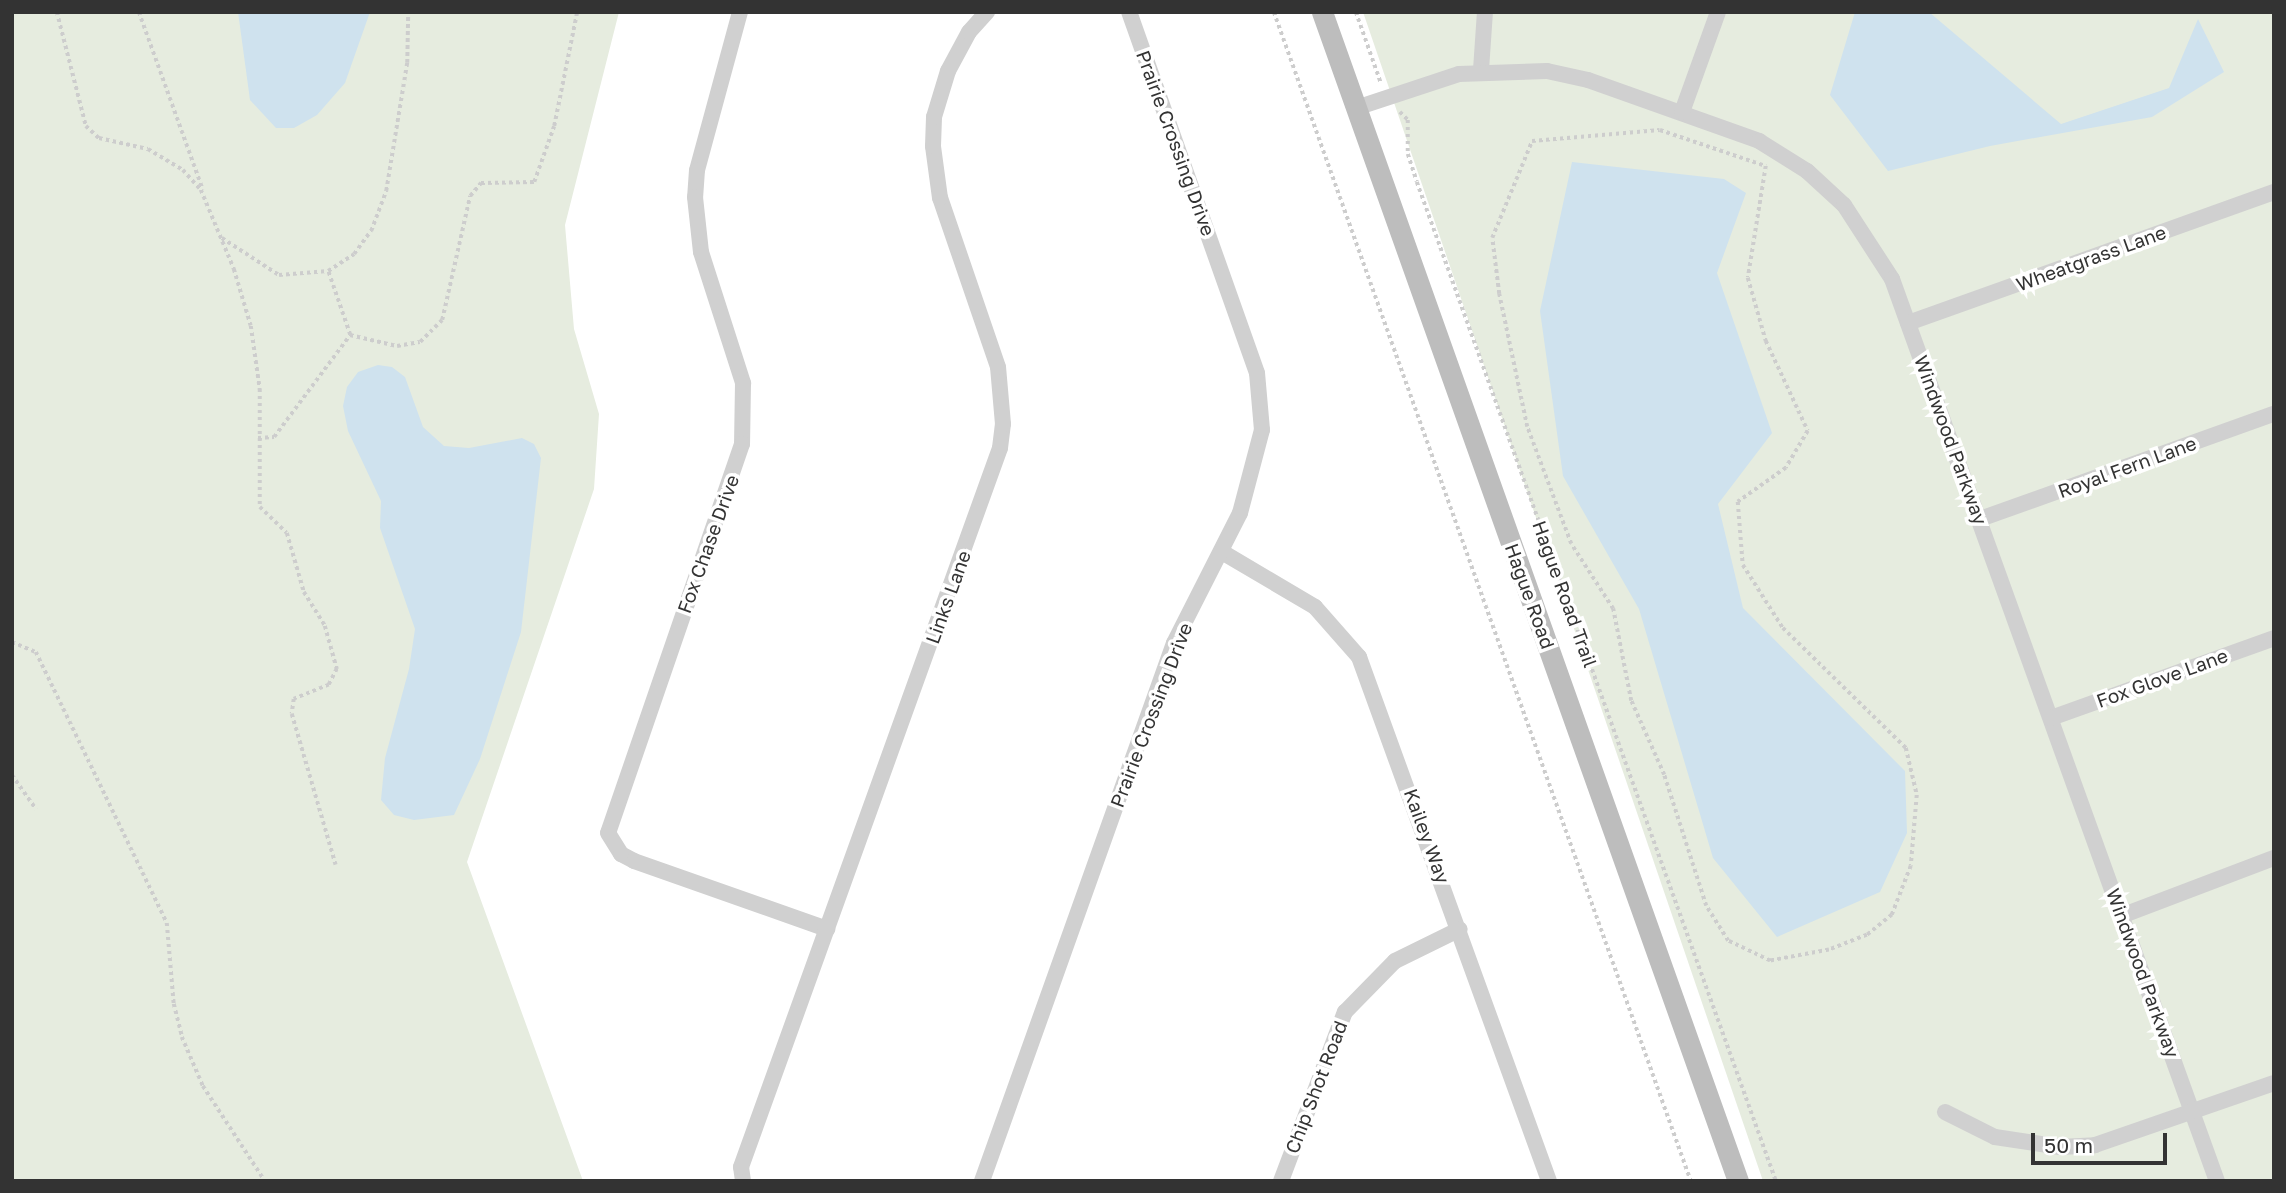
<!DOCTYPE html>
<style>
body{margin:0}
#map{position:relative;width:2286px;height:1193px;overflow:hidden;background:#fff;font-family:"Golos Text",sans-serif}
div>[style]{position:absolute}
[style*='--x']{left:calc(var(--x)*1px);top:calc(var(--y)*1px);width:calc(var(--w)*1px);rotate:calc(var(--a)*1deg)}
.green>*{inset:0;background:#e6ecdf}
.water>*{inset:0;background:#cfe2ee}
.path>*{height:3.5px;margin-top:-1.75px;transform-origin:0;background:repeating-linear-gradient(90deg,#cdcdcd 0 3.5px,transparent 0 7px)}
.street>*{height:16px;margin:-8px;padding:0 8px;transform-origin:8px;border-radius:8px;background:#d0d0d0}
.secondary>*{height:21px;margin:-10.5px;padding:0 10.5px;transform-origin:10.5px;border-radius:10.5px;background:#bdbdbd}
span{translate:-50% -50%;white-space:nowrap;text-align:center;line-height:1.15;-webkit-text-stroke:7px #fff;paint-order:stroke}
.street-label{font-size:19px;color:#333}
.frame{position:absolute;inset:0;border:14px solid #333;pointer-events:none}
.scale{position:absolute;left:2031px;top:1133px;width:136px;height:32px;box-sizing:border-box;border:4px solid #333;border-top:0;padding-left:9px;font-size:21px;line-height:24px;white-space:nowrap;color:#333;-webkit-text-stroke:5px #fff;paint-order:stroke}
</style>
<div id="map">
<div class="green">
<i style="clip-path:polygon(12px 12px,619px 12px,565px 225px,574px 329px,599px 414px,594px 489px,467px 862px,583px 1181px,12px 1181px)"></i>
<i style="clip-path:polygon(1363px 12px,2274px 12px,2274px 1181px,1763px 1181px)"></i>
</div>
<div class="water">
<i style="clip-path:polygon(238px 12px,370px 12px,345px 83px,317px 115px,294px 128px,276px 128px,250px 100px)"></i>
<i style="clip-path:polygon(1855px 12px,1929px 12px,2061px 124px,2169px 88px,2198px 19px,2224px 72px,2152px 117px,1990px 146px,1888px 171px,1830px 95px)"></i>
<i style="clip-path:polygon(1572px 162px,1724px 179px,1746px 193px,1717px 273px,1772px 433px,1718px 504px,1743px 608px,1905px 771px,1907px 833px,1880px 892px,1777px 937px,1713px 858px,1639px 609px,1563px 476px,1540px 311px)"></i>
<i style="clip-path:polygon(378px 365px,392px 367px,405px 377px,423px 427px,444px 446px,469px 448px,522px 438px,534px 444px,541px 458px,521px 632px,480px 759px,454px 815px,414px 820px,394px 815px,381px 800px,385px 758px,409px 669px,415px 629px,380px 528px,381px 501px,348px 431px,343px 406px,347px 387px,358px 372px)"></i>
</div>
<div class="path">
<i style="--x:57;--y:12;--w:118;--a:75.7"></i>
<i style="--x:86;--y:126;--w:18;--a:43"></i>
<i style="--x:99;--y:138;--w:50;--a:12.7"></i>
<i style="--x:148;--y:149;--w:41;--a:31"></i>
<i style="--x:183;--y:170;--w:27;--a:48"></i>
<i style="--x:201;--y:190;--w:86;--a:67.3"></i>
<i style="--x:234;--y:269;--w:59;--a:73.4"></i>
<i style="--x:251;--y:326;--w:64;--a:81.9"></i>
<i style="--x:260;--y:389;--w:118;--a:90"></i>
<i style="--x:260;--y:507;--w:37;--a:44"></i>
<i style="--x:287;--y:533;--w:61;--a:73.9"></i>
<i style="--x:304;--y:592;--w:40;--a:58"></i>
<i style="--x:325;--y:626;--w:45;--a:74.4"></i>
<i style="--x:337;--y:669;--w:18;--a:117"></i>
<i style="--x:329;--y:685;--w:38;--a:158"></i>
<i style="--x:294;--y:699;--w:15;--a:98"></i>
<i style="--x:292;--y:714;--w:157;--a:73.8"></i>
<i style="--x:139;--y:12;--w:189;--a:70.2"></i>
<i style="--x:1274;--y:12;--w:1241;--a:70.37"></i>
<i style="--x:1356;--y:12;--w:75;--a:70.6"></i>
<i style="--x:1400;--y:112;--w:11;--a:45"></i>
<i style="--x:1408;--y:120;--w:34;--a:90"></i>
<i style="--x:1408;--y:154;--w:29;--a:72"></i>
<i style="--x:1417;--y:182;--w:1062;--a:70.23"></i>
<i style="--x:1660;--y:130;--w:112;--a:18.8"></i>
<i style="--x:1766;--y:166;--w:113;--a:99.1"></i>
<i style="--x:1748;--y:278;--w:66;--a:74.1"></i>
<i style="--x:1766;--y:341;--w:99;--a:65"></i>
<i style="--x:1808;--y:431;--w:43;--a:120.7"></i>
<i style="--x:1786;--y:468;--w:59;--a:144.7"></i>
<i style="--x:1738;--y:502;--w:63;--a:85.5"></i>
<i style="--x:1743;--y:565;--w:75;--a:57.6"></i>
<i style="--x:1783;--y:628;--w:172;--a:44.3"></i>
<i style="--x:1906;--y:748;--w:48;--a:76.8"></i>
<i style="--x:1917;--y:795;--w:71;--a:94.8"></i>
<i style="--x:1911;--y:866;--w:53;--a:111.2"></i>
<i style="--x:1892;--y:915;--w:32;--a:141"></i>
<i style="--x:1867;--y:935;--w:41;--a:158.5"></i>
<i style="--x:1829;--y:950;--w:60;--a:169.4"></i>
<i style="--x:1770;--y:961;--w:47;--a:-154.5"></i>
<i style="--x:1728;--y:941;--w:41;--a:-122.2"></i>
<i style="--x:1706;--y:906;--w:138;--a:-107.8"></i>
<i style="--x:1664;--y:775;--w:81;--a:-114"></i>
<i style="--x:1631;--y:701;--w:94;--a:-101.1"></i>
<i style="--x:1613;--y:609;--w:77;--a:-122.9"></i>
<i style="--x:1571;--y:544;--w:125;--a:-110.6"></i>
<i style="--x:1527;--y:427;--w:136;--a:-101.9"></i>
<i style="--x:1499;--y:294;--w:56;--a:-97.1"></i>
<i style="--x:1492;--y:238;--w:105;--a:-67.6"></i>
<i style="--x:1532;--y:141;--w:128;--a:-4.9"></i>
<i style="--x:222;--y:238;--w:68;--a:33"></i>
<i style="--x:279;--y:275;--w:49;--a:-4.7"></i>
<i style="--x:350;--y:335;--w:68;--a:-109"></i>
<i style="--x:328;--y:271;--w:31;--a:-33"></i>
<i style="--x:354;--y:254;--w:29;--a:-54"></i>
<i style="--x:371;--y:231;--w:43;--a:-69.4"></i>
<i style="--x:386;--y:191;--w:130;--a:-80.7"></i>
<i style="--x:407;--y:63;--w:51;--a:-88.9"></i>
<i style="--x:258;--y:438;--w:16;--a:-4"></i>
<i style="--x:274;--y:437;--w:127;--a:-53.3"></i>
<i style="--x:350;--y:335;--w:48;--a:13.2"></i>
<i style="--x:397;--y:346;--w:23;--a:-10"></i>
<i style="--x:420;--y:342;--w:31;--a:-45"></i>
<i style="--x:442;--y:320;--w:127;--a:-77.3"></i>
<i style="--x:470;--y:196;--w:17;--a:-50"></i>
<i style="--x:481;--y:183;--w:53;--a:-1.1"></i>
<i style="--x:534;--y:182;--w:59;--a:-70.3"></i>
<i style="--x:554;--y:126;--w:116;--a:-78.6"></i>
<i style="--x:12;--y:642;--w:26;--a:23"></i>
<i style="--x:36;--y:652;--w:301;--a:64.2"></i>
<i style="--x:167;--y:923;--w:81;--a:85.1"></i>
<i style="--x:174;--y:1004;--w:34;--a:76"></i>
<i style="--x:182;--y:1037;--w:53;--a:66.8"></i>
<i style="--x:203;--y:1086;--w:113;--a:56.9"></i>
<i style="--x:12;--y:775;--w:42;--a:54.8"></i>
</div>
<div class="street">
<i style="--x:740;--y:12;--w:164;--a:105.2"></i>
<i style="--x:697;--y:170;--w:27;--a:94"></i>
<i style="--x:695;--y:197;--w:55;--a:83.8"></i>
<i style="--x:701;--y:252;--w:138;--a:72.2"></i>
<i style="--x:743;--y:383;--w:61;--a:90.9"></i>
<i style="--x:742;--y:444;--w:411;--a:109"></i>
<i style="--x:608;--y:833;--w:25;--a:58"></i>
<i style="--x:621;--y:854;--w:15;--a:28"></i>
<i style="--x:634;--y:861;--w:205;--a:19.4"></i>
<i style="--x:1481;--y:70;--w:58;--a:-86.1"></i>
<i style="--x:1356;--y:108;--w:108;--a:-18.3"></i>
<i style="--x:1459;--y:74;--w:88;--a:-2"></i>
<i style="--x:1547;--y:71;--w:42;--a:12.4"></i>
<i style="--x:1588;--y:80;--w:182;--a:19.6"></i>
<i style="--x:1759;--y:141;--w:57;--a:32"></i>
<i style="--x:1807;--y:171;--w:50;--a:42.6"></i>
<i style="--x:1844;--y:205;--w:88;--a:57"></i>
<i style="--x:1892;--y:279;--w:959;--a:70.19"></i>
<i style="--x:1682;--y:112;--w:106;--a:-70.2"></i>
<i style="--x:1908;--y:323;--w:389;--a:-19.7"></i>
<i style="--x:1980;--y:519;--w:312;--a:-19.7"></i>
<i style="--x:1222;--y:552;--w:108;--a:30.6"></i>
<i style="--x:1315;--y:607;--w:67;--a:48.7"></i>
<i style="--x:1359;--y:657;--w:557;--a:70.07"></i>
<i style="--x:2051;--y:718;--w:237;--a:-19.7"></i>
<i style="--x:2121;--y:916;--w:164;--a:-20.8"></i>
<i style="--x:1945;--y:1112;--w:56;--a:26.6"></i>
<i style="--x:1995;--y:1137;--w:66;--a:8.7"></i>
<i style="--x:2060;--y:1147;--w:35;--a:-3"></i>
<i style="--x:2095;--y:1145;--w:189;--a:-19.1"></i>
<i style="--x:743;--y:1181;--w:14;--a:-98"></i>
<i style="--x:741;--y:1167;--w:764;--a:-70.19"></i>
<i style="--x:1000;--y:448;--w:24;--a:-83"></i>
<i style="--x:1003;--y:424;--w:57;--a:-95"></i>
<i style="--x:998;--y:367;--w:179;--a:-108.9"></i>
<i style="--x:940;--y:198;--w:52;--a:-97.7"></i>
<i style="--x:933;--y:146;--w:29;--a:-88"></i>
<i style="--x:934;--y:117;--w:48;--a:-73.1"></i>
<i style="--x:948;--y:71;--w:44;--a:-61.7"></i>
<i style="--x:969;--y:32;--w:27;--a:-48"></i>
<i style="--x:982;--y:1181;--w:571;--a:-70.36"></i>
<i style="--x:1174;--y:643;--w:146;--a:-63.1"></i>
<i style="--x:1240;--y:513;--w:86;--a:-75.2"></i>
<i style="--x:1262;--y:430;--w:57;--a:-95"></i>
<i style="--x:1257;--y:373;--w:383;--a:-109.5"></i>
<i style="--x:1281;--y:1181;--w:181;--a:-69.3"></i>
<i style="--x:1345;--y:1012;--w:71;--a:-45.6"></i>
<i style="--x:1395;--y:961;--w:72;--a:-26.2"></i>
</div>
<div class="secondary">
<i style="--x:1322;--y:12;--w:1241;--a:70.41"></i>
</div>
<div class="street-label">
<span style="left:1176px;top:143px;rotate:70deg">Prairie Crossing Drive</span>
<span style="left:2091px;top:258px;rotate:-20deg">Wheatgrass Lane</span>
<span style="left:1951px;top:440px;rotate:70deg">Windwood Parkway</span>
<span style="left:2127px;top:467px;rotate:-20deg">Royal Fern Lane</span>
<span style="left:708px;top:544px;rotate:-70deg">Fox Chase Drive</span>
<span style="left:1565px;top:594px;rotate:70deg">Hague Road Trail</span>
<span style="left:1530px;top:596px;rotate:70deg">Hague Road</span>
<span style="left:948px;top:597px;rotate:-70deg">Links Lane</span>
<span style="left:2162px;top:678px;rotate:-20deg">Fox Glove Lane</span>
<span style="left:1151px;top:715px;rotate:-69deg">Prairie Crossing Drive</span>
<span style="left:1427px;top:836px;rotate:70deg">Kailey Way</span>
<span style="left:2143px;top:973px;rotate:70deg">Windwood Parkway</span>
<span style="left:1316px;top:1087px;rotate:-69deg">Chip Shot Road</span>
</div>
<div class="frame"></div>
<div class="scale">50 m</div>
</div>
